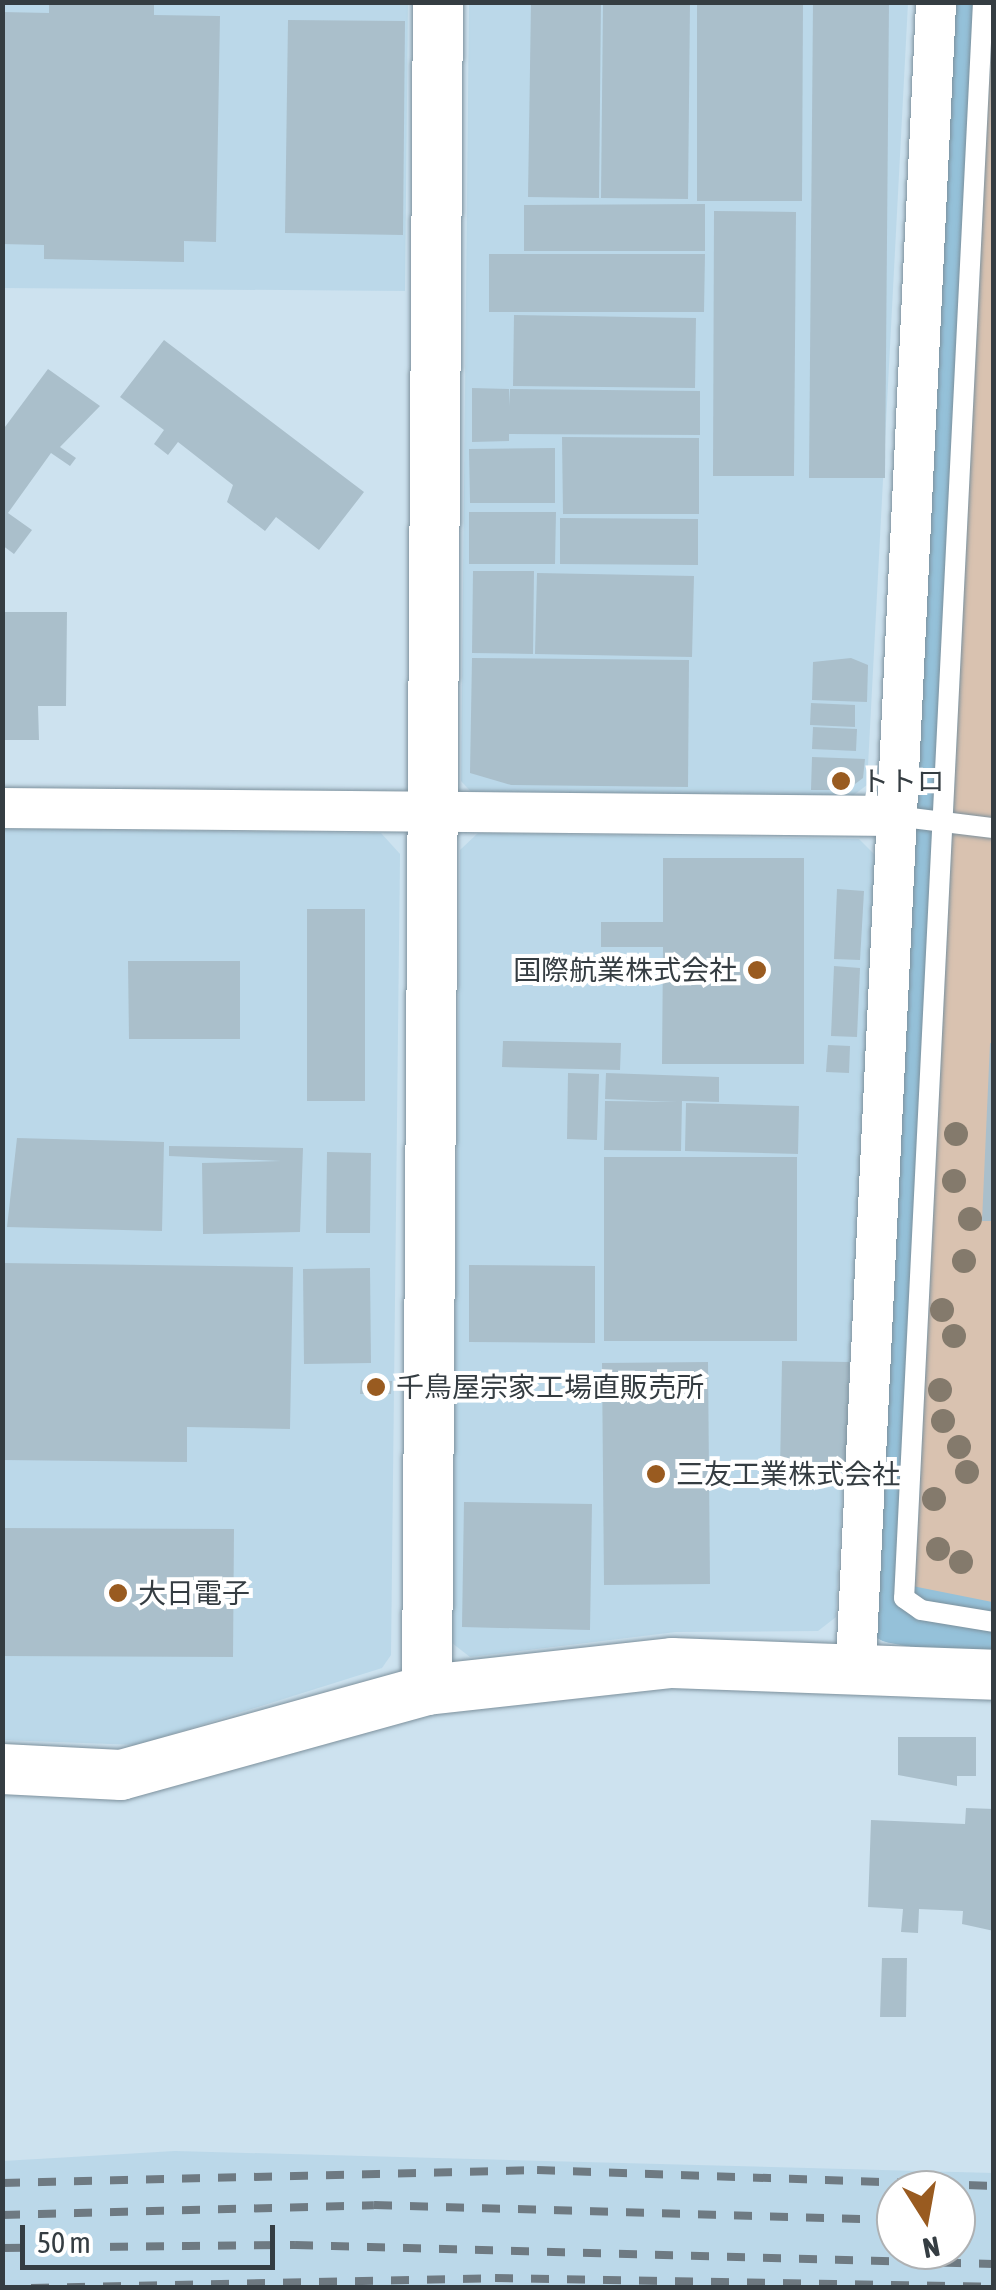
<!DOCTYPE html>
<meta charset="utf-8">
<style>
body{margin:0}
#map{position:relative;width:996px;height:2290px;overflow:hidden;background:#cde2ef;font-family:"Asap Condensed","Noto Sans JP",sans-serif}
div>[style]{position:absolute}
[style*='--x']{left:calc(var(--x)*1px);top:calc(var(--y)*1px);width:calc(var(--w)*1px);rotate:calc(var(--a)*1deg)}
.built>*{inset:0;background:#bbd8e9}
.green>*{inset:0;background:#d9c2b0}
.river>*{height:60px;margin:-30px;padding:0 30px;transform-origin:30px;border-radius:30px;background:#95c1d9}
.building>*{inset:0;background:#aabfcb}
.roads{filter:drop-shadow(0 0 2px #7c909c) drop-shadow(0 0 2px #7c909c)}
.service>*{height:20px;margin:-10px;padding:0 10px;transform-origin:10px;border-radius:10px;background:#fff}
.minor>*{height:40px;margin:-20px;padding:0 20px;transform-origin:20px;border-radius:20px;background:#fff}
.tertiary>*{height:50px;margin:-25px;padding:0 25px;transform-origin:25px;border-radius:25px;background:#fff}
.rail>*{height:8px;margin-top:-4px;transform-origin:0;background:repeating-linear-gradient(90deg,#6e7a82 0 18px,transparent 0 36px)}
.trees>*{width:24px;height:24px;margin:-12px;border-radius:50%;background:#847a6c}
.dots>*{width:28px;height:28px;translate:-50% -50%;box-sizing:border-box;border:5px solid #fff;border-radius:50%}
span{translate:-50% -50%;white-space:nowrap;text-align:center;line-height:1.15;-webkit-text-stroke:8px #fff;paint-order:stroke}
.poi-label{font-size:28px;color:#353d42}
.left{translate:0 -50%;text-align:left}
.right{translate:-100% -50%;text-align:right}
.frame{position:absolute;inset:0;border:5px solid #353d42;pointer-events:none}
.north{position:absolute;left:876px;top:2170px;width:100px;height:100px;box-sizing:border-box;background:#fff;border:2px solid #aeb1b3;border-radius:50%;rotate:169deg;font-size:28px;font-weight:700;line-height:40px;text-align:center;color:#353d42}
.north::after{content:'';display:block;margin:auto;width:35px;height:45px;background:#995b20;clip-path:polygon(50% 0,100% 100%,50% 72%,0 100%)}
.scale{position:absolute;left:20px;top:2225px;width:255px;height:45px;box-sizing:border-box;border:5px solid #353d42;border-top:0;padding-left:12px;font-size:30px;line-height:35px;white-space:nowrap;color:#353d42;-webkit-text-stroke:8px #fff;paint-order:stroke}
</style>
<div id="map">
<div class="built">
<i style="clip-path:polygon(3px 3px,408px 3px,405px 291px,3px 288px)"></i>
<i style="clip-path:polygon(469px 3px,908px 3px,867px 785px,851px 797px,472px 793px,461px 781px)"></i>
<i style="clip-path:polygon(3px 829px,381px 833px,400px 854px,391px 1655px,382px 1668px,137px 1745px,3px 1740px)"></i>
<i style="clip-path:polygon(478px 833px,859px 839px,877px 857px,836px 1617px,818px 1631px,676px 1632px,470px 1657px,452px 1643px,460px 850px)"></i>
<i style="clip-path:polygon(evenodd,175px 2151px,993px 2173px,993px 2287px,3px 2287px,3px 2161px,175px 2151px,956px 2190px,956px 2250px,896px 2250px,896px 2190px,956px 2190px)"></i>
</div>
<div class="green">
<i style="clip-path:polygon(969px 3px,993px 3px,993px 1640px,890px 1625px,881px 1591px,898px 1196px,935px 782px)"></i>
</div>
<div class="river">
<i style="--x:963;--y:2;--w:1603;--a:92.82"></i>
<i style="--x:884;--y:1603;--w:14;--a:45"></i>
<i style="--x:894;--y:1613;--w:102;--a:11.3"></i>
</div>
<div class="building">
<i style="clip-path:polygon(49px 2px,154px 2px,154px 15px,220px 16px,216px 242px,184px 241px,184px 262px,44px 259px,44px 245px,2px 244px,2px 12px,49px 13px)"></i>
<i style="clip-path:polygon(531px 2px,601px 2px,599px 198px,528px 197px)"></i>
<i style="clip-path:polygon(603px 2px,690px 2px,688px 199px,601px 198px)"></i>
<i style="clip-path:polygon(697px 2px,803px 2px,802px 201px,697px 201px)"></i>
<i style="clip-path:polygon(813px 2px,889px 2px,885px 478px,809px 478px)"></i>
<i style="clip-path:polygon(288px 20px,405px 21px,403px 235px,285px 233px)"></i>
<i style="clip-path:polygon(705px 204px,705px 251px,524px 251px,524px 205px)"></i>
<i style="clip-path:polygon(714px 211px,796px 212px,794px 476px,713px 476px)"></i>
<i style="clip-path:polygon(489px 254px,705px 254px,704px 312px,489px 312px)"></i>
<i style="clip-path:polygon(514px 315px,696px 318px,695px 388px,513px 386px)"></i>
<i style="clip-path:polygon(164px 340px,364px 492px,319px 550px,276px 517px,265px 531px,227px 502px,233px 485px,178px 442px,168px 455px,154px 444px,164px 430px,120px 397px)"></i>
<i style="clip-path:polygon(48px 369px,100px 406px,60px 447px,76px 458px,70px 466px,51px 453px,8px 513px,32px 530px,14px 554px,2px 545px,2px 431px)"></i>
<i style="clip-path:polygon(472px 388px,509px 389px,509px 406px,510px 389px,700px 391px,700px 435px,509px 434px,509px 441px,472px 442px)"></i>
<i style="clip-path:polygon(562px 437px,699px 438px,699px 514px,563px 514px)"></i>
<i style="clip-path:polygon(555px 448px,555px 503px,470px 503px,469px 449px)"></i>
<i style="clip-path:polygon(469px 512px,556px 512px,555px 564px,469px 564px)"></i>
<i style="clip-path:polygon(560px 518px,698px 519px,698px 565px,560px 564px)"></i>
<i style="clip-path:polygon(473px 571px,534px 571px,533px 654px,472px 653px)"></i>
<i style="clip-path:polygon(537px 573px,694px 576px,692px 657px,535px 654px)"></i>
<i style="clip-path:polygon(2px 612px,67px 612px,66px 706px,38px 706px,39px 740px,2px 740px)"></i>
<i style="clip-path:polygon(472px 658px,689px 660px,688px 787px,511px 785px,470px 773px)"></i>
<i style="clip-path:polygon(851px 658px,868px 665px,867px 702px,812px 700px,813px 662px)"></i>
<i style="clip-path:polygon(811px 703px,855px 705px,855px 727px,810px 725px)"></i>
<i style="clip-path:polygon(813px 727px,857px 729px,856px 751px,812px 749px)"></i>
<i style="clip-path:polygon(812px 757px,865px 759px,863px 778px,847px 790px,811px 790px)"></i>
<i style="clip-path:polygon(663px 858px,804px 858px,804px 1064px,662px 1064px,663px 947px,601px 947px,601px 922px,663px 922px)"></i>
<i style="clip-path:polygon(837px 889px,864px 891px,860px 960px,834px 959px)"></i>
<i style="clip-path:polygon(307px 909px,365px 909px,365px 1101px,307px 1101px)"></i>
<i style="clip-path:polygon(128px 961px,240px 961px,240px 1039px,129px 1039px)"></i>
<i style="clip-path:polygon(834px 966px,860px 968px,857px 1037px,831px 1036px)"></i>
<i style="clip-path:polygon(503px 1041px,621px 1043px,620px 1070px,502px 1067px)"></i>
<i style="clip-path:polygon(990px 1043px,994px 1044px,994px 1221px,982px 1221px)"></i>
<i style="clip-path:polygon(828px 1045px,850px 1046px,849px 1073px,826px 1072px)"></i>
<i style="clip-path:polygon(568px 1073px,599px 1074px,597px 1140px,567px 1139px)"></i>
<i style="clip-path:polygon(606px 1073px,719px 1077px,719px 1102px,682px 1101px,681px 1151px,604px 1150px,605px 1101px,677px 1102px,605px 1099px)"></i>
<i style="clip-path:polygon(686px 1103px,799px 1106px,798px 1154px,685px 1151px)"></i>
<i style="clip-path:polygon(17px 1138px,164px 1142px,162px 1231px,7px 1227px)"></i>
<i style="clip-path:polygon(169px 1146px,303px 1148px,300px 1232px,203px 1234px,202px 1163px,281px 1161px,169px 1156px)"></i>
<i style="clip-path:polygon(327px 1152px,371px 1153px,370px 1233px,326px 1233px)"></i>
<i style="clip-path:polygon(604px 1157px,797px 1157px,797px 1341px,604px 1341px)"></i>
<i style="clip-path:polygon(2px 1263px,293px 1267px,290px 1429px,187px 1427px,187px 1462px,2px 1460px)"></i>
<i style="clip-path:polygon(469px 1265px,595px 1266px,595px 1343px,469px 1342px)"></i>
<i style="clip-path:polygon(370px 1268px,371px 1363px,304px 1364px,303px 1269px)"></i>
<i style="clip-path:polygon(782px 1361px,849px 1362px,847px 1472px,780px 1470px)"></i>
<i style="clip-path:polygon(708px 1362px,710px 1584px,604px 1585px,602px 1363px)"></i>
<i style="clip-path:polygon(361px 1380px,392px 1381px,391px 1394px,360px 1394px)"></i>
<i style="clip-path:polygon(464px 1502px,592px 1504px,590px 1630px,462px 1627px)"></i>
<i style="clip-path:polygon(2px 1528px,234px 1529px,233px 1657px,2px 1656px)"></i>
<i style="clip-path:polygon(898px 1737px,976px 1737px,976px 1776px,957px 1776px,957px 1786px,898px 1775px)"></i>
<i style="clip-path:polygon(966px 1808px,994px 1809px,994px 1931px,962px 1924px,963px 1911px,919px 1909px,918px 1933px,901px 1932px,903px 1909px,868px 1907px,871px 1820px,965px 1824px)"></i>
<i style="clip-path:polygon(882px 1958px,907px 1958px,906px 2017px,880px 2017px)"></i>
</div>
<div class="roads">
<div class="service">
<i style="--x:983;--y:2;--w:1598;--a:92.83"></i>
<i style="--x:904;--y:1598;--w:21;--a:35"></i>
<i style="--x:921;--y:1610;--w:74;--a:9.3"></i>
<i style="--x:895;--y:816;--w:99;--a:7"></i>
</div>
<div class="minor">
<i style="--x:2;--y:808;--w:893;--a:0.51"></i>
<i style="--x:856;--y:1664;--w:1664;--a:-87.24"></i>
</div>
<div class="tertiary">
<i style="--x:427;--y:1690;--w:1688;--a:-89.63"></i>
<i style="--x:2;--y:1769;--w:119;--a:2.9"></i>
<i style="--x:121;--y:1775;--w:318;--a:-15.5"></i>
<i style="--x:427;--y:1690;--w:246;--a:-6.3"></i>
<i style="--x:672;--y:1663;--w:322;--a:2.1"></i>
</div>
</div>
<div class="rail">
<i style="--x:2;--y:2183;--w:535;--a:-1.39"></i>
<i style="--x:537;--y:2170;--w:457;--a:2"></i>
<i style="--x:2;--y:2215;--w:372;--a:-1.5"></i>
<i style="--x:374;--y:2205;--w:522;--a:1.65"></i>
<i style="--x:956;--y:2222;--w:38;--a:3"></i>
<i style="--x:2;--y:2248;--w:293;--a:-0.6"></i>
<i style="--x:295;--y:2245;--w:699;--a:1.56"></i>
<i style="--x:31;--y:2288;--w:464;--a:-1.2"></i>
<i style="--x:495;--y:2278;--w:499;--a:1"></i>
</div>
<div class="trees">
<i style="left:956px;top:1134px"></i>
<i style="left:954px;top:1181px"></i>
<i style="left:970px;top:1219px"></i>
<i style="left:964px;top:1261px"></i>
<i style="left:942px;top:1310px"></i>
<i style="left:954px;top:1336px"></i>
<i style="left:940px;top:1390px"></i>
<i style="left:943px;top:1421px"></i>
<i style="left:959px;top:1447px"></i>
<i style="left:967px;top:1472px"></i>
<i style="left:934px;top:1499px"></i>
<i style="left:938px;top:1549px"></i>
<i style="left:961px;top:1562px"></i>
</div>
<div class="dots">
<i style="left:841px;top:781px;background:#995b20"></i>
<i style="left:757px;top:970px;background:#995b20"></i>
<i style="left:376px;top:1387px;background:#995b20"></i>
<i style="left:656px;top:1474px;background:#995b20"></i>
<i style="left:118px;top:1593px;background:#995b20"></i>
</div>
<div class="poi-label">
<span class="left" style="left:861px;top:781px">トトロ</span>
<span class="right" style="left:737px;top:970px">国際航業株式会社</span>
<span class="left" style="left:396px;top:1387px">千鳥屋宗家工場直販売所</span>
<span class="left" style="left:676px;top:1474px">三友工業株式会社</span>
<span class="left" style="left:138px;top:1593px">大日電子</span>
</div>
<div class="frame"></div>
<div class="north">N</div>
<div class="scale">50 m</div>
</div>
